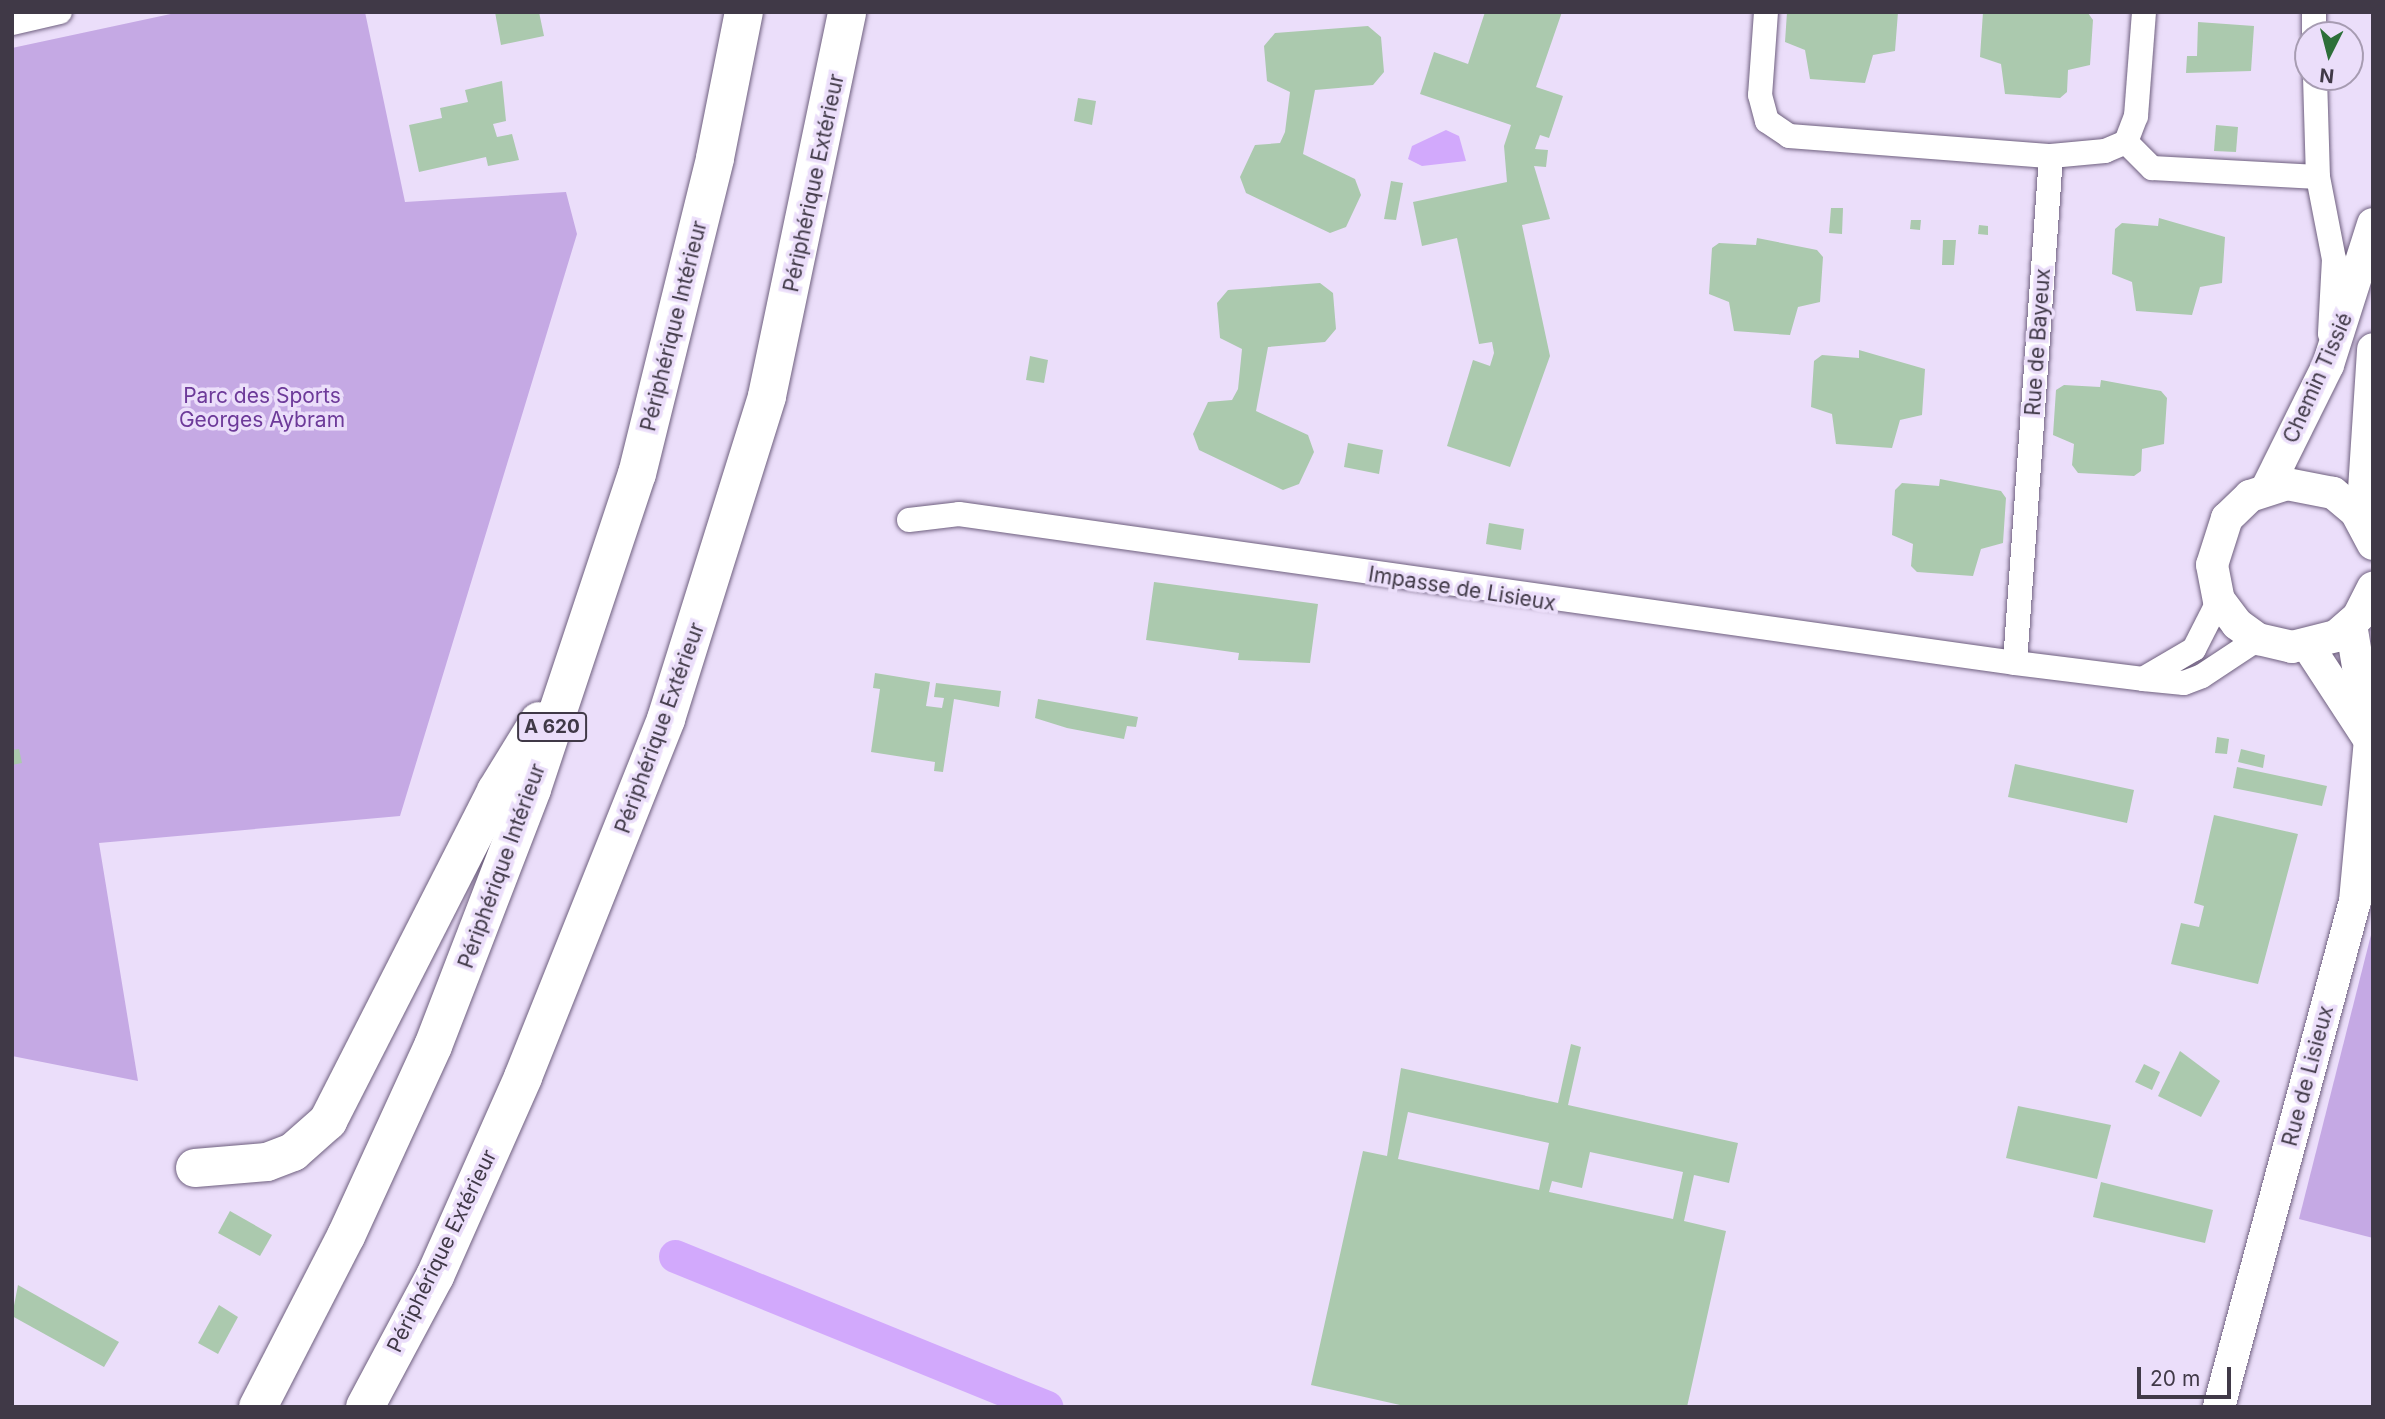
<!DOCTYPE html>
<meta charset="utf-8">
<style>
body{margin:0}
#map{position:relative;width:2385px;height:1419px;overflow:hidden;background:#ebdefa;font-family:Inter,sans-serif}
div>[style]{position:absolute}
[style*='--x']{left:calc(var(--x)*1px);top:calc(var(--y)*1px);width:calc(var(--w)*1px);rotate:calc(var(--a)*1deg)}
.green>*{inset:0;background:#c5a9e4}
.water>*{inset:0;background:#d2a9fc}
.canal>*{height:33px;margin:-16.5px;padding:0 16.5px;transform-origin:16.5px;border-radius:16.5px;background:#d2a9fc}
.building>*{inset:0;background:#abc9ae}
.roads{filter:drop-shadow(0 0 2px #6f607f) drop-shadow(0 0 2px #6f607f)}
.minor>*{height:24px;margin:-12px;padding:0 12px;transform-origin:12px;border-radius:12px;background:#fff}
.tertiary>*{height:32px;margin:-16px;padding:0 16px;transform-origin:16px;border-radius:16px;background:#fff}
.motorway>*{height:38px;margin:-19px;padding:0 19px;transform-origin:19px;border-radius:19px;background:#fff}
span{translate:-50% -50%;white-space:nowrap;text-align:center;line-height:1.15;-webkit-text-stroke:7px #ebdefa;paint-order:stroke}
.shield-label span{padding:2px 5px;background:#ebdefa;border:2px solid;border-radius:5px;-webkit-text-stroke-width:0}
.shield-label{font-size:19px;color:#403947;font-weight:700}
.street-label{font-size:21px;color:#403947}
.park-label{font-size:21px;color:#6d3a99}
.frame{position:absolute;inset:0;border:14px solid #403947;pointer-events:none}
.north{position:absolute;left:2294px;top:21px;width:70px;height:70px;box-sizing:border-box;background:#ebdefa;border:2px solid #a79cb2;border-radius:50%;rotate:186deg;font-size:19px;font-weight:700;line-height:28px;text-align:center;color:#403947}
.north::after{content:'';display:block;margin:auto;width:24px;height:32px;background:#2d6f39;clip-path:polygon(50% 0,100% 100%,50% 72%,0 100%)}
.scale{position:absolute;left:2137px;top:1367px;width:94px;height:32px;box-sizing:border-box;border:4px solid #403947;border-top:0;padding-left:9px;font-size:21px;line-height:24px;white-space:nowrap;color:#403947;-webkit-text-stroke:5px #ebdefa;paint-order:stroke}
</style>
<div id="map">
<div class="green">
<i style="clip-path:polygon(180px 12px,365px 12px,405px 202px,566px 192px,577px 234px,400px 816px,99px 843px,138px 1081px,12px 1056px,12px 48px)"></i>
<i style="clip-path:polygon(2373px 927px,2373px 1238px,2299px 1219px)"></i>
</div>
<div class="water">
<i style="clip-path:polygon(1446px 130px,1459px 136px,1466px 161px,1422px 166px,1408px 159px,1412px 146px)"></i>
</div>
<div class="canal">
<i style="--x:675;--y:1256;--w:401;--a:22.1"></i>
</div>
<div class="building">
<i style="clip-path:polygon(495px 12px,539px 12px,544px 36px,501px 45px)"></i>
<i style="clip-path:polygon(1485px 12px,1562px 12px,1536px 87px,1563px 96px,1549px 138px,1540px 135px,1535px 149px,1548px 150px,1546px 167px,1534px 166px,1550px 219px,1522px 225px,1550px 356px,1510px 467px,1447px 446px,1473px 360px,1490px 366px,1494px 353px,1492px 342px,1479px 344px,1457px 238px,1422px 246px,1413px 202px,1507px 182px,1504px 146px,1511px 125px,1420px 94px,1434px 52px,1468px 64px)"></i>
<i style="clip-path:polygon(1787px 12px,1898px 12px,1895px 51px,1873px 55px,1865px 83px,1810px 79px,1805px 50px,1785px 42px)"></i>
<i style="clip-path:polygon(1983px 12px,2088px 13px,2093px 20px,2090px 65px,2068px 70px,2067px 92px,2060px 98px,2005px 94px,2001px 64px,1980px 57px)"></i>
<i style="clip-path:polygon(2198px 22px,2254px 26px,2251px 71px,2186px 73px,2187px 56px,2197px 56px)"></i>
<i style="clip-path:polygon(1368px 26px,1381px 37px,1384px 72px,1373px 85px,1315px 90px,1303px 154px,1355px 179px,1361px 195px,1346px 227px,1330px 233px,1246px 193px,1240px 177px,1255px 145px,1280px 143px,1285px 132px,1290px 92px,1267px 81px,1264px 46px,1275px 33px)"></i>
<i style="clip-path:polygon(502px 81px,506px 121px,493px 124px,497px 137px,512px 134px,519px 160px,488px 166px,486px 157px,419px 172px,409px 125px,442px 118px,440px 108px,468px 102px,465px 90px)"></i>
<i style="clip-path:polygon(1078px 98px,1096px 101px,1092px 125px,1074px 121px)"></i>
<i style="clip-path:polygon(2216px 125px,2238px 127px,2236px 152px,2214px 151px)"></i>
<i style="clip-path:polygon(1391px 181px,1403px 183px,1396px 220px,1384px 219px)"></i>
<i style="clip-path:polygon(1831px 208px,1843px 208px,1842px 234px,1829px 233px)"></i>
<i style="clip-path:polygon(2159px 218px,2225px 237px,2222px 283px,2200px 287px,2192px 315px,2136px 311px,2132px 282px,2112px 274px,2115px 229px,2122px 223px,2158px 226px)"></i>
<i style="clip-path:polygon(1911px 220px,1921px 220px,1920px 230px,1910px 229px)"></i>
<i style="clip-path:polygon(1979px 225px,1988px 226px,1988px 235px,1978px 234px)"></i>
<i style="clip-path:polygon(1757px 238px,1817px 250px,1823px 257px,1820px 302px,1798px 307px,1790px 335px,1734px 331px,1729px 302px,1709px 294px,1712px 248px,1719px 243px,1756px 245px)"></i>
<i style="clip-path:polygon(1943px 240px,1956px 240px,1954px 265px,1942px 265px)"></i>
<i style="clip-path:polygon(1320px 283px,1333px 293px,1336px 329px,1325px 342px,1268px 347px,1256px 411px,1308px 435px,1314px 452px,1299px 484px,1283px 490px,1199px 450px,1193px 434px,1208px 402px,1232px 400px,1238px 389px,1242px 349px,1220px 338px,1217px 303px,1228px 290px)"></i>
<i style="clip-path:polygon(1859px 350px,1925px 369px,1922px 415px,1900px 420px,1892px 448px,1836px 444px,1832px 414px,1811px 407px,1814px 361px,1822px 355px,1859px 358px)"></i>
<i style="clip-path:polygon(1030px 356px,1048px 360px,1044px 383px,1026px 380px)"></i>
<i style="clip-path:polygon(2101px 380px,2161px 391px,2167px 398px,2164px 444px,2142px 449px,2141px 471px,2134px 476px,2078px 473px,2072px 465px,2074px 444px,2053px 435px,2056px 390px,2064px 385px,2100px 387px)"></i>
<i style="clip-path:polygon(1348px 443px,1383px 450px,1379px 474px,1344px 467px)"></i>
<i style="clip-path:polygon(1940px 479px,2001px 491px,2006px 498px,2003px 543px,1981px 549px,1973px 576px,1917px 572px,1911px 566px,1913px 544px,1892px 535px,1895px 490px,1902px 483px,1939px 486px)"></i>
<i style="clip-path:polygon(1489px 523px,1524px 529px,1521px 550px,1486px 544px)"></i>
<i style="clip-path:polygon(1154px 582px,1318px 604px,1310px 663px,1238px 660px,1239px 653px,1146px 640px)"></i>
<i style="clip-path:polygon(875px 673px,930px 682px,926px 706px,942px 708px,944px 698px,934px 697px,936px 683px,1001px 691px,999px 707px,954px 699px,943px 772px,934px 771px,935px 762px,871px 752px,880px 689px,873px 688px)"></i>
<i style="clip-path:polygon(1038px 699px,1138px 717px,1136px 727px,1127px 726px,1124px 739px,1067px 728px,1035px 718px)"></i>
<i style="clip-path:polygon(2217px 737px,2229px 739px,2227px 754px,2215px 753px)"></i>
<i style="clip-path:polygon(19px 749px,22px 763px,12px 765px,12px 750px)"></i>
<i style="clip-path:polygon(2241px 749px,2265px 755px,2263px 768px,2238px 762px)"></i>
<i style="clip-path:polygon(2015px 764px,2134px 790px,2127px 823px,2008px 797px)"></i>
<i style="clip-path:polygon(2237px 767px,2327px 786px,2322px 806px,2233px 788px)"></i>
<i style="clip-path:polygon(2214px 815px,2298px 834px,2258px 984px,2171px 964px,2181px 923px,2199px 927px,2204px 906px,2194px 903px)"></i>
<i style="clip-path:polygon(evenodd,1571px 1044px,1581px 1047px,1568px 1105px,1738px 1143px,1729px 1183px,1694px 1175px,1684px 1221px,1726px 1231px,1687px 1407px,1409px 1407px,1311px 1385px,1363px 1151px,1387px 1156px,1401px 1068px,1558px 1103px,1571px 1044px,1408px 1112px,1549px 1143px,1539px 1190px,1398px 1159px,1408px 1112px,1571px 1044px,1590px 1152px,1683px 1172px,1673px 1219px,1549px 1192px,1552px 1181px,1582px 1188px,1590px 1152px)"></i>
<i style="clip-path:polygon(2180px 1051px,2220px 1081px,2201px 1117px,2158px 1096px)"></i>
<i style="clip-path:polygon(2144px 1064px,2160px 1072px,2152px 1090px,2135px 1082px)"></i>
<i style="clip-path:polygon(2018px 1106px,2111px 1125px,2097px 1179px,2006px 1158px)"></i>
<i style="clip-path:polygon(2101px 1182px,2213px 1210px,2205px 1243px,2093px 1217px)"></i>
<i style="clip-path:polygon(230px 1211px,272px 1235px,260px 1256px,218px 1233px)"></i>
<i style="clip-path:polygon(18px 1285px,119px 1342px,104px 1367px,12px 1316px)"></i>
<i style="clip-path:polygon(219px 1305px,238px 1317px,218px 1354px,198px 1343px)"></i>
</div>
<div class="roads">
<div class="minor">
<i style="--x:1766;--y:12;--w:83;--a:94.1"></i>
<i style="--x:1760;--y:95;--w:27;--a:75"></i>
<i style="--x:1767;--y:121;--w:27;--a:34"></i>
<i style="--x:1789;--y:136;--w:263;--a:4.4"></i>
<i style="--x:2051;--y:156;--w:508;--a:94.06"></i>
<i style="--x:2015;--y:663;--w:129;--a:7.1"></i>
<i style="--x:2314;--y:12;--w:23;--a:90"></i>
<i style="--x:12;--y:23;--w:49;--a:-12.9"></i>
<i style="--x:2315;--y:77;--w:100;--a:88.3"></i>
<i style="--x:2318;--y:177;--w:84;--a:79"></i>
<i style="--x:2334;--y:259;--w:75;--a:93.1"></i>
<i style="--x:2126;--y:142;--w:37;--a:45"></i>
<i style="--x:2152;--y:168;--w:166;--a:3.1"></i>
<i style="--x:2051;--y:156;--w:54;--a:-5.3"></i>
<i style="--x:2105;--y:151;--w:23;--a:-23"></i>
<i style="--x:2126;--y:142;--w:28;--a:-69"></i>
<i style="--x:2136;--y:116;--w:104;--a:-85.6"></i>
<i style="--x:909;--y:520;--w:50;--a:-6.8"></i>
<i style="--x:959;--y:514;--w:1066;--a:8.03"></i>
<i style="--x:2219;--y:600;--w:55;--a:117"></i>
<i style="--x:2194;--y:649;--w:59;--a:149.5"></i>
<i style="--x:2143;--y:679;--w:41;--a:5.6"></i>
<i style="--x:2184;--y:683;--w:19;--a:-21"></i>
<i style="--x:2202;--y:676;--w:67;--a:-33.5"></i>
</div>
<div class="tertiary">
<i style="--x:2267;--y:488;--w:137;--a:-63.6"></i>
<i style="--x:2328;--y:365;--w:148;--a:-72.3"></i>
<i style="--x:2362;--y:521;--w:172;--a:-86.3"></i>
<i style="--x:2373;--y:544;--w:36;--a:-118"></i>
<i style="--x:2356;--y:512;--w:30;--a:-140"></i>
<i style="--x:2333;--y:493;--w:47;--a:-168.9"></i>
<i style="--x:2287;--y:484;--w:39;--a:162"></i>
<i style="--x:2250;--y:496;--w:32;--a:136"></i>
<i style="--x:2227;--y:518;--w:49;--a:107.7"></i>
<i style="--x:2212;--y:565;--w:36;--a:79"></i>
<i style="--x:2219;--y:600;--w:30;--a:53"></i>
<i style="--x:2237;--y:624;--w:26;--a:36"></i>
<i style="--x:2258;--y:639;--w:35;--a:13"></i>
<i style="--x:2292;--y:647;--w:45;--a:-14"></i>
<i style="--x:2336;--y:636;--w:29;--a:-41"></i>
<i style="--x:2358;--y:617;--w:33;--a:-63"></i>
<i style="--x:2308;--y:646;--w:108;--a:56.8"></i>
<i style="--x:2219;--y:1407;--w:524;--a:-74.96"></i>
<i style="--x:2355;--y:901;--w:162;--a:-84.7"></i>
<i style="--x:2370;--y:740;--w:118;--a:-99.3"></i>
</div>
<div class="motorway">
<i style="--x:195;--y:1168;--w:72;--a:-4.8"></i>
<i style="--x:267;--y:1162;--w:28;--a:-21"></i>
<i style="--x:293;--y:1152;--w:47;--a:-41.5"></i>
<i style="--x:328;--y:1121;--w:370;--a:-63"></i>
<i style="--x:496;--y:791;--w:82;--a:-58.4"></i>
<i style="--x:258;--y:1407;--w:192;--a:-62.8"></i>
<i style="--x:346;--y:1236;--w:209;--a:-65.4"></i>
<i style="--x:433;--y:1046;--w:275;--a:-68.9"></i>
<i style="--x:532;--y:789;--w:332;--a:-71.6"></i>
<i style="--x:637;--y:474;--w:325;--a:-76.1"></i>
<i style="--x:715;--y:158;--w:149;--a:-78.8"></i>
<i style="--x:365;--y:1407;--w:149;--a:-61.9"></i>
<i style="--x:435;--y:1276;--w:218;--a:-66.1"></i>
<i style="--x:523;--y:1077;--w:386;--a:-68.2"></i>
<i style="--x:666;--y:719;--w:338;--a:-72.6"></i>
<i style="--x:767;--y:396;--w:392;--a:-78.2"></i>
</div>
</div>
<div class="shield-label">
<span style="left:552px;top:727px">A 620</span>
</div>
<div class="street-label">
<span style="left:814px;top:183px;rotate:-78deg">Périphérique Extérieur</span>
<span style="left:674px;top:326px;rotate:-76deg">Périphérique Intérieur</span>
<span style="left:2038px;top:342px;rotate:-86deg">Rue de Bayeux</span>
<span style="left:2318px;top:378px;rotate:-66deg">Chemin Tissié</span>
<span style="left:1462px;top:589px;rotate:9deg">Impasse de Lisieux</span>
<span style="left:660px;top:728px;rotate:-70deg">Périphérique Extérieur</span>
<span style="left:502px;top:866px;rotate:-70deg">Périphérique Intérieur</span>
<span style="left:2308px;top:1076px;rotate:-75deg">Rue de Lisieux</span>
<span style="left:442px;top:1251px;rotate:-64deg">Périphérique Extérieur</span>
</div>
<div class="park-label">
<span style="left:262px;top:408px">Parc des Sports<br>Georges Aybram</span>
</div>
<div class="frame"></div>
<div class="north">N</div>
<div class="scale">20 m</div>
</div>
